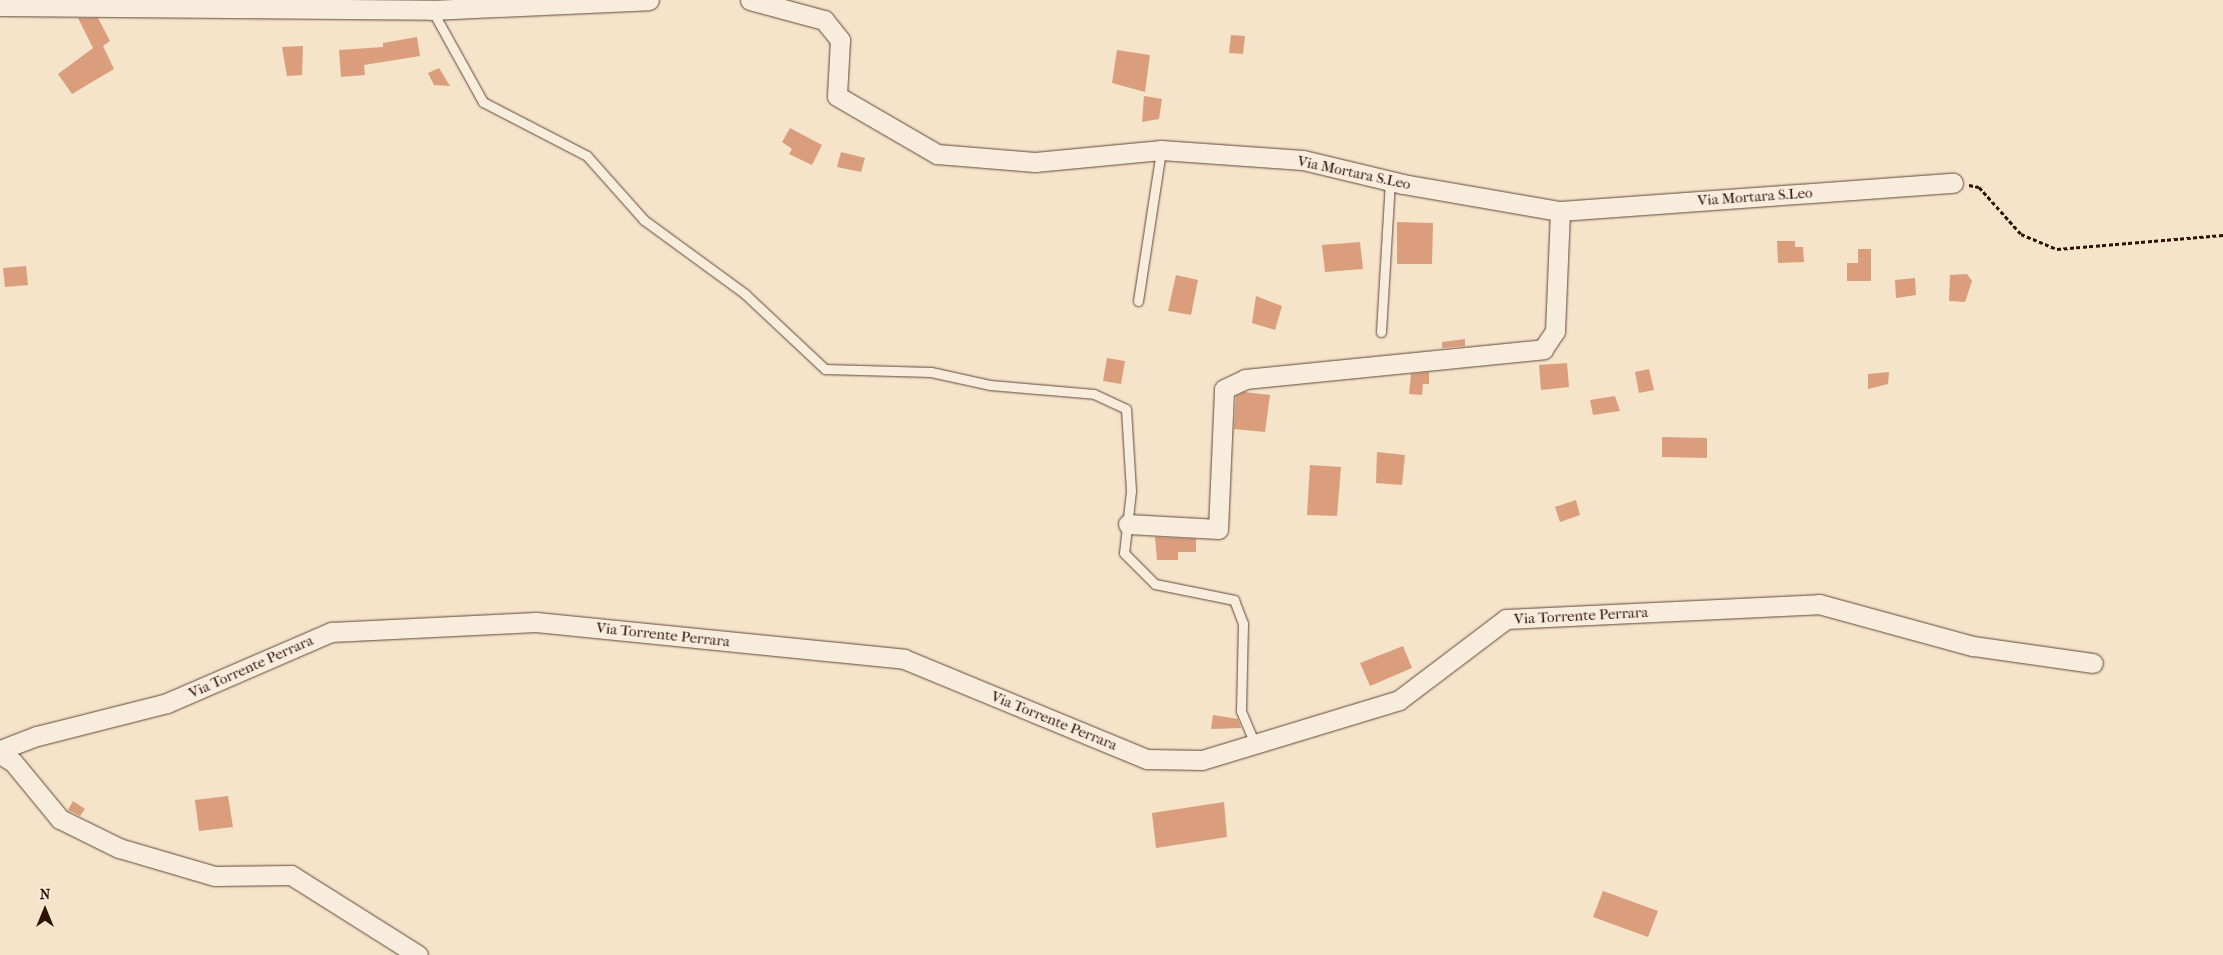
<!DOCTYPE html>
<style>
body{margin:0}
#map{position:relative;width:2223px;height:955px;overflow:hidden;background:#f5e3ca;font-family:"IM FELL French Canon",serif}
div>[style]{position:absolute}
[style*='--x']{left:calc(var(--x)*1px);top:calc(var(--y)*1px);width:calc(var(--w)*1px);rotate:calc(var(--a)*1deg)}
.building>*{inset:0;background:#da9e7d}
.path>*{height:3px;margin-top:-1.5px;transform-origin:0;background:repeating-linear-gradient(90deg,#301105 0 4px,transparent 0 6.5px)}
.roads{filter:drop-shadow(0 0 1px #614636) drop-shadow(0 0 1px #614636)}
.lane>*{height:9px;margin:-4.5px;padding:0 4.5px;transform-origin:4.5px;border-radius:4.5px;background:#f8eddd}
.street>*{height:19px;margin:-9.5px;padding:0 9.5px;transform-origin:9.5px;border-radius:9.5px;background:#f8eddd}
span{translate:-50% -50%;white-space:nowrap;text-align:center;line-height:1.15;-webkit-text-stroke:4.5px #f8eddd;paint-order:stroke}
.street-label{font-size:15px;color:#301105}
.north{position:absolute;left:20px;top:885px;width:50px;height:50px;-webkit-text-stroke:4px #f8eddd;paint-order:stroke;rotate:0deg;font-size:14px;font-weight:700;line-height:20px;text-align:center;color:#301105}
.north::after{content:'';display:block;margin:auto;width:18px;height:22px;background:#301105;clip-path:polygon(50% 0,100% 100%,50% 72%,0 100%)}
</style>
<div id="map">
<div class="building">
<i style="clip-path:polygon(78px 18px,98px 18px,110px 41px,103px 46px,114px 69px,72px 94px,58px 74px,93px 48px)"></i>
<i style="clip-path:polygon(1231px 35px,1245px 36px,1243px 54px,1229px 53px)"></i>
<i style="clip-path:polygon(417px 37px,420px 56px,364px 65px,365px 75px,341px 77px,339px 50px,383px 47px,383px 43px)"></i>
<i style="clip-path:polygon(303px 46px,302px 75px,287px 76px,282px 47px)"></i>
<i style="clip-path:polygon(1117px 50px,1150px 55px,1145px 92px,1112px 83px)"></i>
<i style="clip-path:polygon(439px 68px,450px 86px,434px 85px,428px 73px)"></i>
<i style="clip-path:polygon(1144px 96px,1162px 99px,1159px 119px,1142px 122px)"></i>
<i style="clip-path:polygon(790px 128px,822px 145px,812px 165px,789px 154px,792px 149px,782px 142px)"></i>
<i style="clip-path:polygon(841px 152px,865px 158px,861px 172px,837px 167px)"></i>
<i style="clip-path:polygon(1397px 222px,1433px 223px,1432px 264px,1397px 264px)"></i>
<i style="clip-path:polygon(1777px 241px,1795px 241px,1795px 247px,1803px 247px,1804px 262px,1778px 263px)"></i>
<i style="clip-path:polygon(1360px 242px,1363px 269px,1325px 272px,1322px 245px)"></i>
<i style="clip-path:polygon(1858px 249px,1871px 249px,1871px 281px,1847px 281px,1847px 263px,1858px 263px)"></i>
<i style="clip-path:polygon(26px 266px,28px 285px,5px 287px,3px 268px)"></i>
<i style="clip-path:polygon(1967px 274px,1972px 281px,1965px 302px,1949px 301px,1950px 275px)"></i>
<i style="clip-path:polygon(1176px 275px,1198px 280px,1191px 315px,1168px 311px)"></i>
<i style="clip-path:polygon(1915px 278px,1916px 295px,1896px 298px,1895px 280px)"></i>
<i style="clip-path:polygon(1256px 296px,1282px 306px,1275px 330px,1252px 323px)"></i>
<i style="clip-path:polygon(1465px 339px,1465px 346px,1442px 348px,1442px 342px)"></i>
<i style="clip-path:polygon(1107px 358px,1125px 361px,1121px 384px,1103px 381px)"></i>
<i style="clip-path:polygon(1567px 363px,1569px 387px,1541px 390px,1539px 365px)"></i>
<i style="clip-path:polygon(1649px 369px,1654px 390px,1639px 393px,1635px 372px)"></i>
<i style="clip-path:polygon(1429px 372px,1429px 384px,1423px 384px,1422px 395px,1409px 394px,1411px 374px)"></i>
<i style="clip-path:polygon(1889px 372px,1888px 384px,1868px 389px,1868px 374px)"></i>
<i style="clip-path:polygon(1244px 392px,1270px 395px,1265px 432px,1234px 429px,1236px 396px)"></i>
<i style="clip-path:polygon(1615px 396px,1620px 411px,1593px 415px,1590px 400px)"></i>
<i style="clip-path:polygon(1662px 437px,1707px 438px,1707px 458px,1662px 457px)"></i>
<i style="clip-path:polygon(1377px 452px,1405px 455px,1402px 485px,1376px 483px)"></i>
<i style="clip-path:polygon(1310px 465px,1341px 467px,1337px 516px,1307px 515px)"></i>
<i style="clip-path:polygon(1576px 500px,1580px 515px,1560px 522px,1555px 507px)"></i>
<i style="clip-path:polygon(1155px 537px,1196px 539px,1196px 552px,1178px 552px,1178px 560px,1157px 560px)"></i>
<i style="clip-path:polygon(1403px 646px,1412px 668px,1370px 686px,1360px 663px)"></i>
<i style="clip-path:polygon(1213px 715px,1238px 719px,1241px 728px,1211px 729px)"></i>
<i style="clip-path:polygon(228px 796px,233px 827px,199px 831px,195px 800px)"></i>
<i style="clip-path:polygon(73px 801px,85px 809px,80px 816px,68px 810px)"></i>
<i style="clip-path:polygon(1224px 802px,1227px 837px,1156px 848px,1152px 813px)"></i>
<i style="clip-path:polygon(1603px 891px,1658px 911px,1648px 937px,1593px 917px)"></i>
</div>
<div class="path">
<i style="--x:1969;--y:185;--w:10;--a:11"></i>
<i style="--x:1979;--y:187;--w:63;--a:48.2"></i>
<i style="--x:2021;--y:234;--w:39;--a:23"></i>
<i style="--x:2057;--y:249;--w:167;--a:-4.8"></i>
</div>
<div class="roads">
<div class="lane">
<i style="--x:432;--y:10;--w:105;--a:61"></i>
<i style="--x:483;--y:102;--w:117;--a:27.4"></i>
<i style="--x:587;--y:156;--w:86;--a:48.3"></i>
<i style="--x:644;--y:220;--w:125;--a:36.2"></i>
<i style="--x:745;--y:294;--w:110;--a:43.2"></i>
<i style="--x:825;--y:369;--w:106;--a:1.6"></i>
<i style="--x:931;--y:372;--w:60;--a:12.4"></i>
<i style="--x:990;--y:385;--w:104;--a:4.9"></i>
<i style="--x:1094;--y:394;--w:35;--a:25"></i>
<i style="--x:1126;--y:409;--w:82;--a:86.5"></i>
<i style="--x:1131;--y:491;--w:62;--a:96.4"></i>
<i style="--x:1124;--y:553;--w:44;--a:45"></i>
<i style="--x:1155;--y:584;--w:81;--a:11.4"></i>
<i style="--x:1234;--y:600;--w:25;--a:69"></i>
<i style="--x:1243;--y:623;--w:88;--a:91.3"></i>
<i style="--x:1241;--y:711;--w:36;--a:67"></i>
<i style="--x:1138;--y:301;--w:153;--a:-81.3"></i>
<i style="--x:1381;--y:332;--w:151;--a:-86.6"></i>
</div>
<div class="street">
<i style="--x:750;--y:0;--w:77;--a:15.1"></i>
<i style="--x:824;--y:20;--w:26;--a:51"></i>
<i style="--x:840;--y:40;--w:56;--a:93.1"></i>
<i style="--x:837;--y:96;--w:116;--a:30.1"></i>
<i style="--x:937;--y:154;--w:98;--a:4.7"></i>
<i style="--x:1035;--y:162;--w:127;--a:-5.4"></i>
<i style="--x:1161;--y:150;--w:142;--a:4"></i>
<i style="--x:1303;--y:160;--w:103;--a:13.5"></i>
<i style="--x:1403;--y:184;--w:159;--a:9.8"></i>
<i style="--x:1560;--y:211;--w:394;--a:-4.1"></i>
<i style="--x:0;--y:6;--w:432;--a:0.5"></i>
<i style="--x:432;--y:10;--w:217;--a:-2.6"></i>
<i style="--x:1128;--y:524;--w:90;--a:3.2"></i>
<i style="--x:1218;--y:529;--w:140;--a:-87.5"></i>
<i style="--x:1224;--y:389;--w:23;--a:-25"></i>
<i style="--x:1245;--y:379;--w:300;--a:-5.7"></i>
<i style="--x:1543;--y:349;--w:22;--a:-56"></i>
<i style="--x:1555;--y:331;--w:120;--a:-87.6"></i>
<i style="--x:0;--y:750;--w:40;--a:-21"></i>
<i style="--x:37;--y:736;--w:134;--a:-14.2"></i>
<i style="--x:167;--y:703;--w:179;--a:-23.4"></i>
<i style="--x:331;--y:632;--w:205;--a:-2.8"></i>
<i style="--x:536;--y:622;--w:370;--a:5.7"></i>
<i style="--x:904;--y:659;--w:263;--a:22.4"></i>
<i style="--x:1147;--y:759;--w:55;--a:1"></i>
<i style="--x:1202;--y:760;--w:206;--a:-16.9"></i>
<i style="--x:1399;--y:700;--w:134;--a:-37.1"></i>
<i style="--x:1506;--y:619;--w:313;--a:-2.7"></i>
<i style="--x:1819;--y:604;--w:160;--a:15.3"></i>
<i style="--x:1973;--y:646;--w:121;--a:8.1"></i>
<i style="--x:0;--y:754;--w:15;--a:32"></i>
<i style="--x:13;--y:762;--w:74;--a:50.5"></i>
<i style="--x:60;--y:819;--w:66;--a:26.2"></i>
<i style="--x:119;--y:848;--w:100;--a:16.3"></i>
<i style="--x:215;--y:876;--w:76;--a:-0.8"></i>
<i style="--x:291;--y:875;--w:150;--a:32.2"></i>
</div>
</div>
<div class="street-label">
<span style="left:1354px;top:173px;rotate:12deg">Via Mortara S.Leo</span>
<span style="left:1755px;top:197px;rotate:-4deg">Via Mortara S.Leo</span>
<span style="left:1581px;top:616px;rotate:-3deg">Via Torrente Perrara</span>
<span style="left:663px;top:635px;rotate:6deg">Via Torrente Perrara</span>
<span style="left:251px;top:667px;rotate:-24deg">Via Torrente Perrara</span>
<span style="left:1054px;top:721px;rotate:22deg">Via Torrente Perrara</span>
</div>
<div class="north">N</div>
</div>
